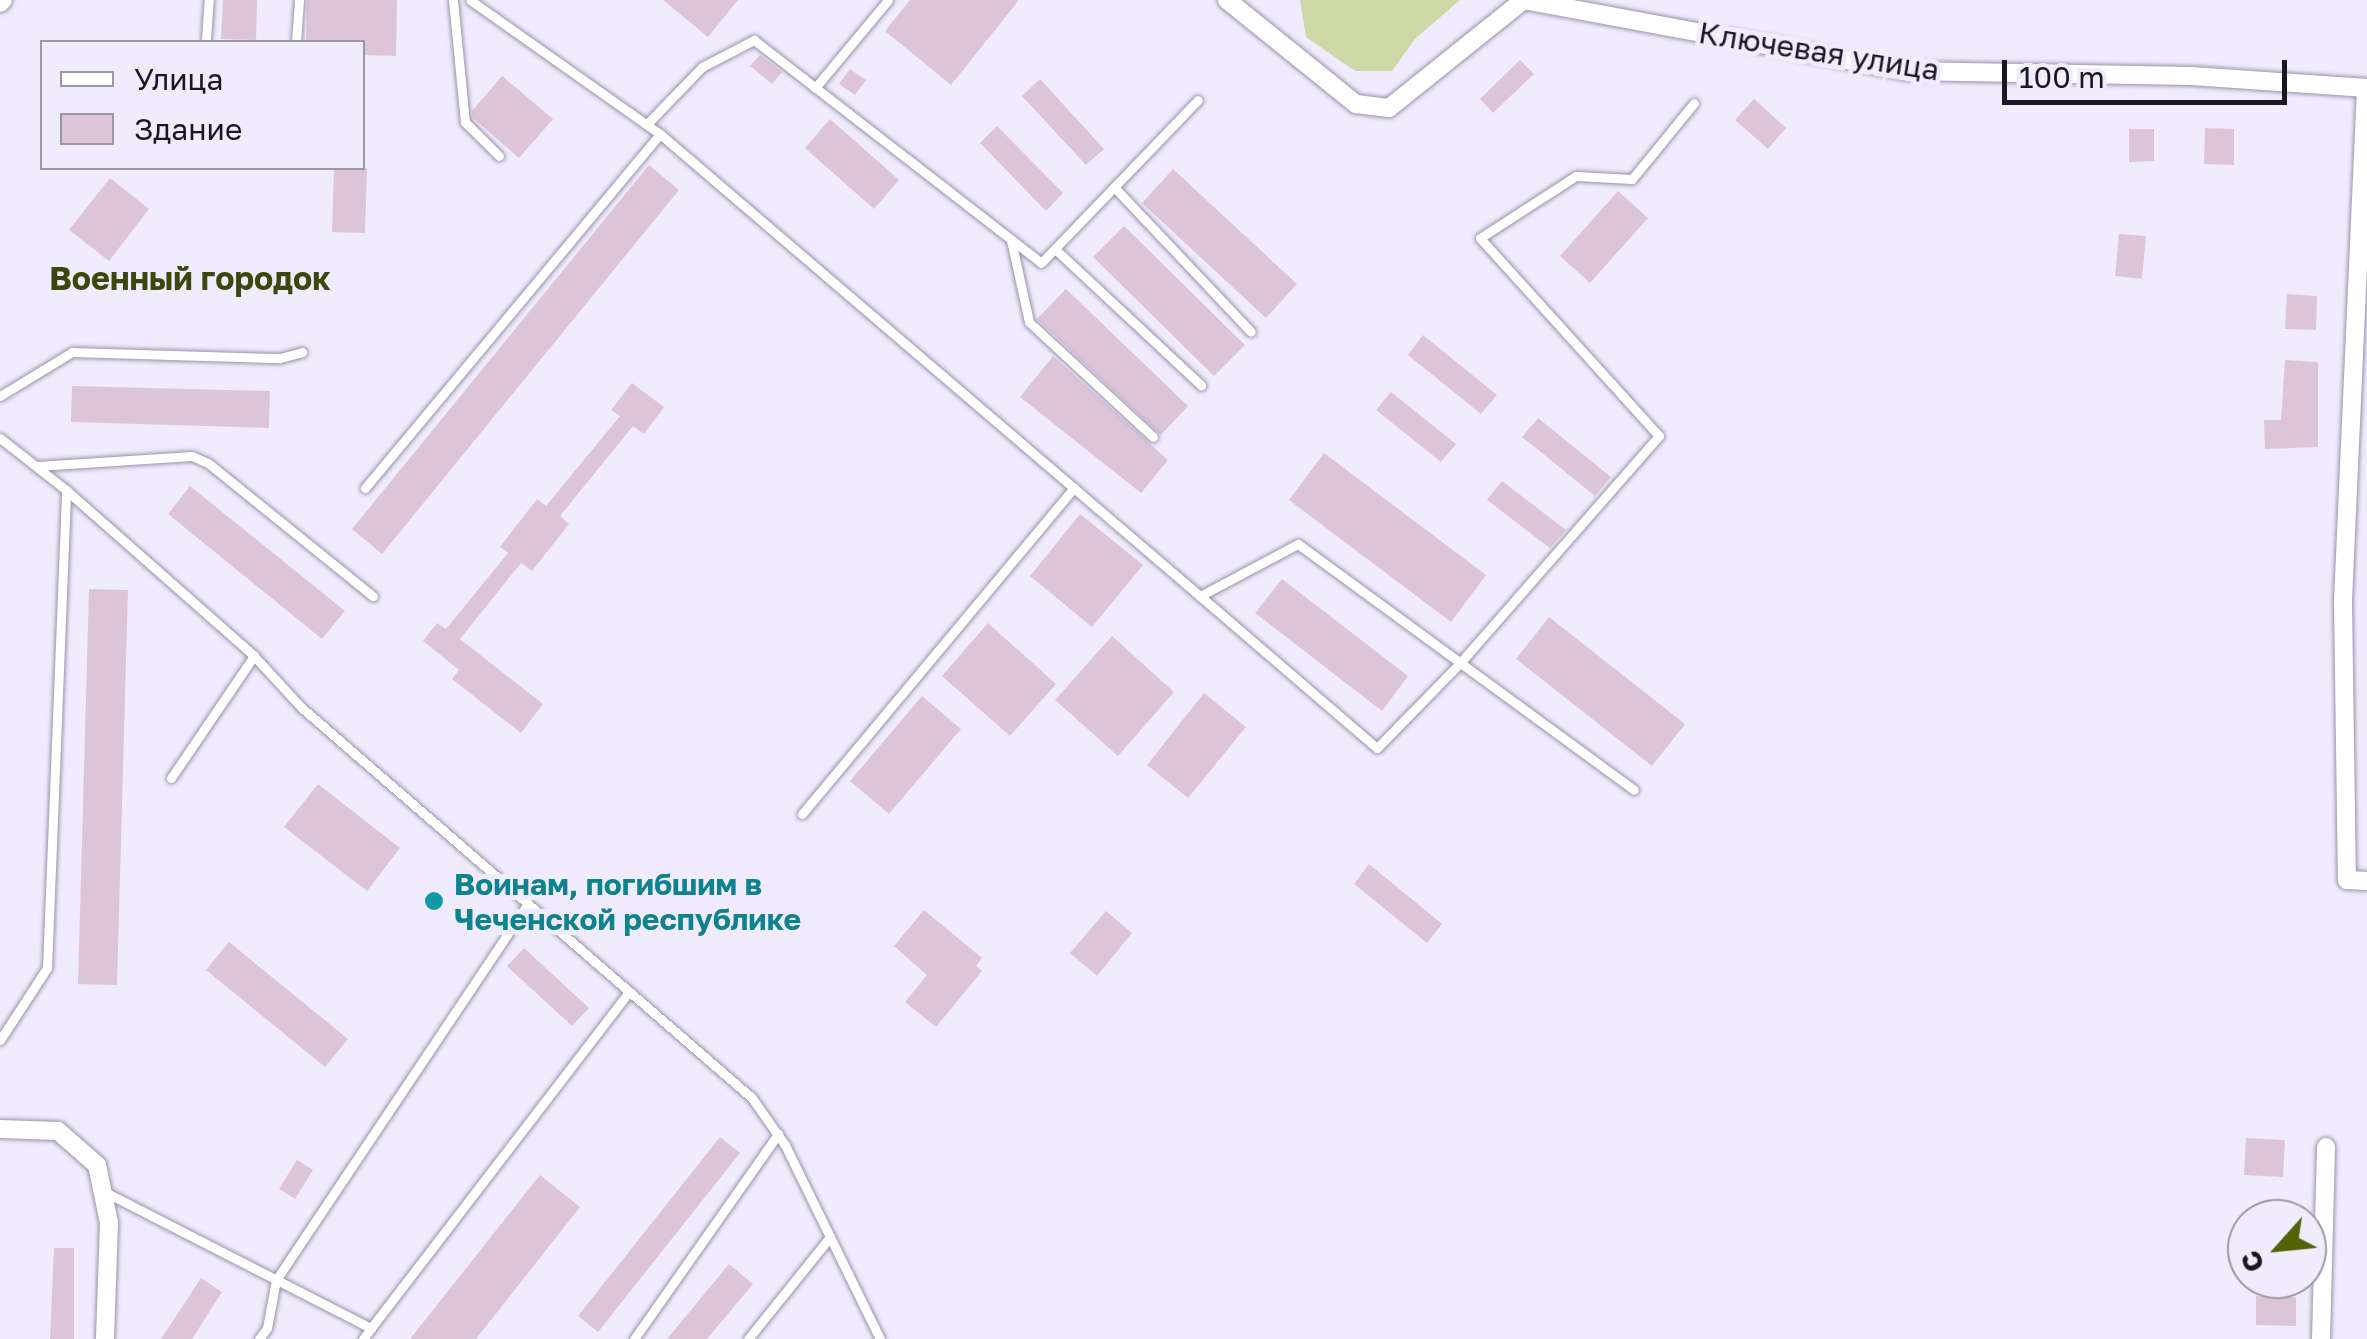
<!DOCTYPE html>
<meta charset="utf-8">
<style>
body{margin:0}
#map{position:relative;width:2367px;height:1339px;overflow:hidden;background:#f1ecfd;font-family:"Golos Text",sans-serif}
div>[style]{position:absolute}
[style*='--x']{left:calc(var(--x)*1px);top:calc(var(--y)*1px);width:calc(var(--w)*1px);rotate:calc(var(--a)*1deg)}
.green>*{inset:0;background:#ced7a6}
.building>*{inset:0;background:#dcc5d8}
.roads{filter:drop-shadow(0 0 2px #9a92aa) drop-shadow(0 0 2px #9a92aa)}
.service>*{height:9px;margin:-4.5px;padding:0 4.5px;transform-origin:4.5px;border-radius:4.5px;background:#fff}
.minor>*{height:18px;margin:-9px;padding:0 9px;transform-origin:9px;border-radius:9px;background:#fff}
.dots>*{width:28px;height:28px;translate:-50% -50%;box-sizing:border-box;border:5px solid #f1ecfd;border-radius:50%}
span{translate:-50% -50%;white-space:nowrap;text-align:center;line-height:1.15;-webkit-text-stroke:10px #f1ecfd;paint-order:stroke}
.street-label{font-size:30px;color:#1b1721}
.culture-label{font-size:30px;color:#0d838f;font-weight:700}
.left{translate:0 -50%;text-align:left}
.neighbourhood-label{font-size:32px;color:#3c470e;font-weight:700}
.legend{position:absolute;left:40px;top:40px;width:325px;height:130px;box-sizing:border-box;background:#f1ecfd;border:2px solid #9b97a5;margin:0;padding:12px 18px;list-style:none;font-size:30px;color:#1b1721}
.legend li{display:flex;align-items:center;gap:20px;height:50px}
.legend b{width:50px;border:2px solid #9b97a5}
.north{position:absolute;left:2227px;top:1199px;width:100px;height:100px;box-sizing:border-box;background:#f1ecfd;border:2px solid #9b97a5;border-radius:50%;rotate:243deg;font-size:28px;font-weight:700;line-height:40px;text-align:center;color:#1b1721}
.north::after{content:'';display:block;margin:auto;width:35px;height:45px;background:#536207;clip-path:polygon(50% 0,100% 100%,50% 72%,0 100%)}
.scale{position:absolute;left:2002px;top:60px;width:285px;height:45px;box-sizing:border-box;border:5px solid #1b1721;border-top:0;padding-left:12px;font-size:30px;line-height:35px;white-space:nowrap;color:#1b1721;-webkit-text-stroke:8px #f1ecfd;paint-order:stroke}
</style>
<div id="map">
<div class="green">
<i style="clip-path:polygon(1300px 0,1460px 0,1415px 39px,1392px 71px,1355px 71px,1306px 37px)"></i>
</div>
<div class="building">
<i style="clip-path:polygon(223px 0,257px 0,256px 40px,221px 39px)"></i>
<i style="clip-path:polygon(307px 0,397px 0,396px 56px,362px 55px,362px 42px,306px 42px)"></i>
<i style="clip-path:polygon(663px 0,738px 0,708px 37px)"></i>
<i style="clip-path:polygon(910px 0,1019px 0,951px 85px,885px 31px)"></i>
<i style="clip-path:polygon(760px 55px,782px 72px,772px 84px,750px 66px)"></i>
<i style="clip-path:polygon(1520px 60px,1534px 74px,1493px 113px,1480px 99px)"></i>
<i style="clip-path:polygon(850px 69px,866px 80px,855px 95px,839px 84px)"></i>
<i style="clip-path:polygon(502px 76px,553px 119px,519px 158px,473px 118px,472px 111px)"></i>
<i style="clip-path:polygon(1040px 79px,1104px 149px,1086px 165px,1022px 96px)"></i>
<i style="clip-path:polygon(1754px 99px,1786px 128px,1768px 149px,1735px 120px)"></i>
<i style="clip-path:polygon(830px 119px,899px 180px,874px 209px,805px 148px)"></i>
<i style="clip-path:polygon(997px 126px,1063px 193px,1046px 211px,980px 143px)"></i>
<i style="clip-path:polygon(2205px 128px,2234px 129px,2234px 165px,2204px 164px)"></i>
<i style="clip-path:polygon(2129px 129px,2154px 129px,2154px 161px,2129px 162px)"></i>
<i style="clip-path:polygon(649px 165px,679px 190px,382px 554px,352px 529px)"></i>
<i style="clip-path:polygon(334px 168px,367px 168px,365px 233px,332px 232px)"></i>
<i style="clip-path:polygon(1173px 169px,1297px 284px,1266px 318px,1142px 203px)"></i>
<i style="clip-path:polygon(110px 178px,149px 209px,109px 261px,69px 230px)"></i>
<i style="clip-path:polygon(1618px 191px,1648px 218px,1590px 283px,1560px 256px)"></i>
<i style="clip-path:polygon(1124px 226px,1245px 345px,1214px 376px,1093px 257px)"></i>
<i style="clip-path:polygon(2119px 234px,2146px 236px,2142px 279px,2115px 276px)"></i>
<i style="clip-path:polygon(1066px 289px,1188px 406px,1161px 435px,1037px 319px)"></i>
<i style="clip-path:polygon(2287px 294px,2317px 296px,2316px 330px,2285px 329px)"></i>
<i style="clip-path:polygon(1423px 335px,1497px 395px,1481px 414px,1408px 355px)"></i>
<i style="clip-path:polygon(1053px 356px,1168px 460px,1141px 493px,1020px 397px)"></i>
<i style="clip-path:polygon(2285px 360px,2318px 362px,2318px 447px,2265px 449px,2264px 420px,2281px 420px)"></i>
<i style="clip-path:polygon(632px 383px,664px 407px,644px 434px,633px 426px,560px 516px,569px 524px,532px 571px,521px 563px,460px 639px,543px 704px,521px 733px,452px 679px,459px 670px,423px 641px,437px 623px,446px 629px,508px 553px,500px 547px,537px 499px,546px 506px,620px 416px,611px 410px)"></i>
<i style="clip-path:polygon(72px 386px,270px 391px,269px 428px,71px 422px)"></i>
<i style="clip-path:polygon(1391px 392px,1456px 444px,1441px 462px,1376px 410px)"></i>
<i style="clip-path:polygon(1538px 418px,1611px 477px,1595px 496px,1522px 437px)"></i>
<i style="clip-path:polygon(1324px 453px,1486px 575px,1451px 622px,1289px 500px)"></i>
<i style="clip-path:polygon(1502px 481px,1566px 530px,1550px 548px,1487px 500px)"></i>
<i style="clip-path:polygon(190px 486px,345px 611px,322px 639px,168px 514px)"></i>
<i style="clip-path:polygon(1080px 514px,1143px 565px,1092px 627px,1030px 576px)"></i>
<i style="clip-path:polygon(1282px 579px,1408px 676px,1382px 711px,1255px 613px)"></i>
<i style="clip-path:polygon(89px 589px,128px 590px,117px 985px,78px 984px)"></i>
<i style="clip-path:polygon(1549px 617px,1685px 724px,1652px 766px,1516px 659px)"></i>
<i style="clip-path:polygon(988px 623px,1056px 684px,1010px 736px,942px 676px)"></i>
<i style="clip-path:polygon(1112px 636px,1174px 692px,1118px 756px,1055px 700px)"></i>
<i style="clip-path:polygon(1204px 693px,1246px 727px,1188px 798px,1147px 765px)"></i>
<i style="clip-path:polygon(922px 696px,961px 729px,889px 814px,850px 781px)"></i>
<i style="clip-path:polygon(318px 784px,400px 848px,367px 891px,284px 827px)"></i>
<i style="clip-path:polygon(1369px 864px,1442px 924px,1427px 943px,1354px 884px)"></i>
<i style="clip-path:polygon(924px 910px,982px 958px,976px 966px,982px 971px,936px 1027px,905px 1002px,927px 975px,894px 946px)"></i>
<i style="clip-path:polygon(1106px 911px,1132px 933px,1097px 976px,1070px 953px)"></i>
<i style="clip-path:polygon(229px 942px,348px 1039px,325px 1067px,206px 970px)"></i>
<i style="clip-path:polygon(524px 948px,589px 1008px,572px 1026px,507px 966px)"></i>
<i style="clip-path:polygon(720px 1137px,740px 1153px,598px 1332px,578px 1316px)"></i>
<i style="clip-path:polygon(2246px 1138px,2285px 1140px,2283px 1177px,2244px 1175px)"></i>
<i style="clip-path:polygon(297px 1160px,313px 1170px,295px 1199px,279px 1189px)"></i>
<i style="clip-path:polygon(540px 1175px,580px 1207px,476px 1339px,410px 1339px)"></i>
<i style="clip-path:polygon(54px 1248px,74px 1248px,74px 1339px,50px 1339px)"></i>
<i style="clip-path:polygon(729px 1264px,753px 1284px,707px 1339px,667px 1339px)"></i>
<i style="clip-path:polygon(201px 1278px,222px 1292px,192px 1339px,161px 1339px)"></i>
<i style="clip-path:polygon(2256px 1296px,2296px 1297px,2296px 1326px,2256px 1325px)"></i>
</div>
<div class="roads">
<div class="service">
<i style="--x:453;--y:0;--w:123;--a:84.4"></i>
<i style="--x:465;--y:122;--w:48;--a:45"></i>
<i style="--x:206;--y:39;--w:39;--a:-86"></i>
<i style="--x:296;--y:42;--w:42;--a:-85.9"></i>
<i style="--x:815;--y:88;--w:114;--a:-50.3"></i>
<i style="--x:647;--y:124;--w:79;--a:-46"></i>
<i style="--x:702;--y:67;--w:59;--a:-27.4"></i>
<i style="--x:754;--y:40;--w:363;--a:37.8"></i>
<i style="--x:1041;--y:263;--w:226;--a:-46.1"></i>
<i style="--x:660;--y:134;--w:711;--a:40.55"></i>
<i style="--x:1200;--y:596;--w:111;--a:-28"></i>
<i style="--x:1298;--y:544;--w:416;--a:36.2"></i>
<i style="--x:1114;--y:187;--w:199;--a:46.6"></i>
<i style="--x:1011;--y:240;--w:84;--a:77.6"></i>
<i style="--x:1029;--y:322;--w:169;--a:42.8"></i>
<i style="--x:1055;--y:249;--w:200;--a:43"></i>
<i style="--x:0;--y:396;--w:84;--a:-31.4"></i>
<i style="--x:72;--y:352;--w:208;--a:1.7"></i>
<i style="--x:280;--y:358;--w:23;--a:-15"></i>
<i style="--x:0;--y:438;--w:84;--a:38.2"></i>
<i style="--x:66;--y:490;--w:251;--a:41.4"></i>
<i style="--x:254;--y:656;--w:71;--a:47.3"></i>
<i style="--x:302;--y:708;--w:595;--a:40.91"></i>
<i style="--x:752;--y:1098;--w:57;--a:54.9"></i>
<i style="--x:785;--y:1145;--w:216;--a:63.9"></i>
<i style="--x:37;--y:466;--w:155;--a:-3.7"></i>
<i style="--x:192;--y:456;--w:17;--a:24"></i>
<i style="--x:208;--y:463;--w:212;--a:38.9"></i>
<i style="--x:365;--y:488;--w:461;--a:-50.2"></i>
<i style="--x:660;--y:134;--w:232;--a:-144.8"></i>
<i style="--x:1200;--y:596;--w:233;--a:40.7"></i>
<i style="--x:1377;--y:748;--w:119;--a:-45.7"></i>
<i style="--x:1460;--y:663;--w:302;--a:-48.8"></i>
<i style="--x:1659;--y:436;--w:267;--a:-132.1"></i>
<i style="--x:1480;--y:238;--w:114;--a:-32.9"></i>
<i style="--x:1576;--y:176;--w:56;--a:3.1"></i>
<i style="--x:1632;--y:179;--w:98;--a:-50.8"></i>
<i style="--x:171;--y:778;--w:148;--a:-55.8"></i>
<i style="--x:802;--y:814;--w:425;--a:-50.2"></i>
<i style="--x:0;--y:1040;--w:86;--a:-56.9"></i>
<i style="--x:47;--y:968;--w:478;--a:-87.7"></i>
<i style="--x:105;--y:1192;--w:299;--a:27.1"></i>
<i style="--x:371;--y:1328;--w:14;--a:126"></i>
<i style="--x:371;--y:1328;--w:424;--a:-52.5"></i>
<i style="--x:259;--y:1339;--w:14;--a:-54"></i>
<i style="--x:267;--y:1328;--w:49;--a:-79.4"></i>
<i style="--x:276;--y:1280;--w:453;--a:-56.2"></i>
<i style="--x:634;--y:1339;--w:251;--a:-54.9"></i>
<i style="--x:748;--y:1339;--w:131;--a:-51.2"></i>
</div>
<div class="minor">
<i style="--x:1227;--y:0;--w:166;--a:38.9"></i>
<i style="--x:1356;--y:104;--w:33;--a:7"></i>
<i style="--x:1389;--y:108;--w:173;--a:-38.7"></i>
<i style="--x:1524;--y:0;--w:389;--a:10.5"></i>
<i style="--x:1906;--y:71;--w:286;--a:1"></i>
<i style="--x:2192;--y:76;--w:175;--a:3.9"></i>
<i style="--x:0;--y:3;--w:4;--a:-45"></i>
<i style="--x:2366;--y:88;--w:514;--a:92.57"></i>
<i style="--x:2343;--y:601;--w:279;--a:89.2"></i>
<i style="--x:2347;--y:880;--w:20;--a:3"></i>
<i style="--x:0;--y:1129;--w:58;--a:2"></i>
<i style="--x:58;--y:1131;--w:52;--a:41.1"></i>
<i style="--x:97;--y:1165;--w:59;--a:78.3"></i>
<i style="--x:109;--y:1223;--w:116;--a:92"></i>
<i style="--x:2321;--y:1339;--w:192;--a:-88.5"></i>
</div>
</div>
<div class="dots">
<i style="left:434px;top:901px;background:#0f9aa8"></i>
</div>
<div class="street-label">
<span style="left:1819px;top:51px;rotate:9deg">Ключевая улица</span>
</div>
<div class="culture-label">
<span class="left" style="left:454px;top:901px">Воинам, погибшим в<br>Чеченской республике</span>
</div>
<div class="neighbourhood-label">
<span style="left:190px;top:278px">Военный городок</span>
</div>
<ul class="legend">
<li><b style="height:12px;background:#fff"></b>Улица</li>
<li><b style="height:28px;background:#dcc5d8"></b>Здание</li>
</ul>
<div class="north">С</div>
<div class="scale">100 m</div>
</div>
